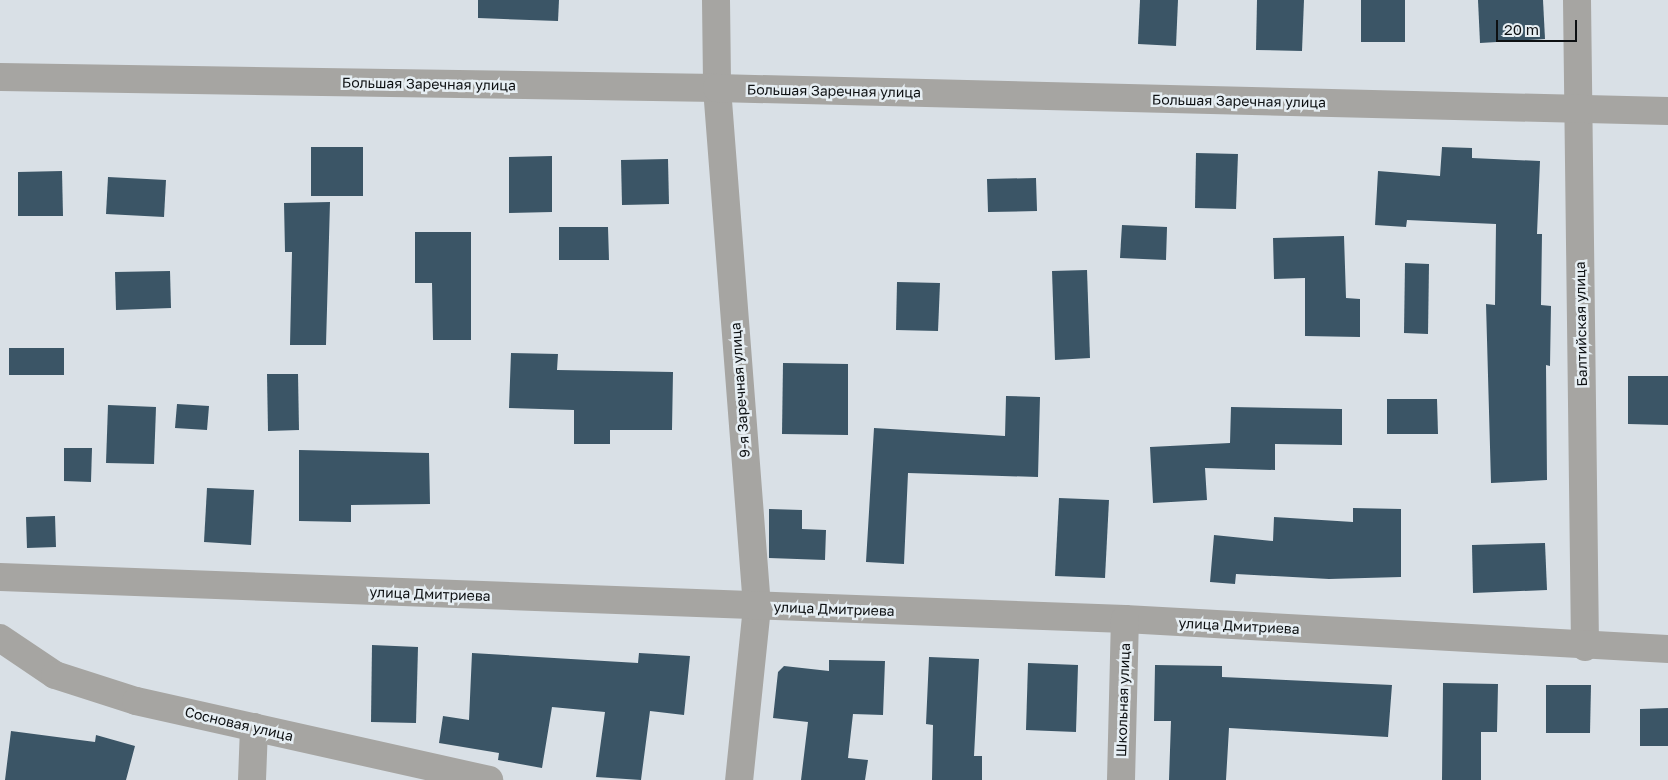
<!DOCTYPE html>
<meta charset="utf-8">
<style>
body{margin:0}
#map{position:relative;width:1668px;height:780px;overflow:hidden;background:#d9e0e6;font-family:"Golos Text",sans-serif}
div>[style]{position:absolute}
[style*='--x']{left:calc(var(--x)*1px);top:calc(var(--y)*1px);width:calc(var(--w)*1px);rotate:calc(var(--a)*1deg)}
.building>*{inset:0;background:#3b5566}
.minor>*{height:28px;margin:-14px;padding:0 14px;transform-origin:14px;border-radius:14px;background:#a6a5a2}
.tertiary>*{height:28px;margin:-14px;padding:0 14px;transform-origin:14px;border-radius:14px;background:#a6a5a2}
span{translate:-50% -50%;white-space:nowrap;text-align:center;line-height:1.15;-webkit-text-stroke:5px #e6eef3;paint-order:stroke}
.street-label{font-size:14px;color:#0d1012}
.scale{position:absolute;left:1496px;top:20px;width:81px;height:22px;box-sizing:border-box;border:2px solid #0d1012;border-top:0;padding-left:6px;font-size:15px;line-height:18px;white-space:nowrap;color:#0d1012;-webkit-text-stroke:4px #e6eef3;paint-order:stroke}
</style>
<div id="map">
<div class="building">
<i style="clip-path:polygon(478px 0,559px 0,558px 21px,478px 18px)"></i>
<i style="clip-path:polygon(1140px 0,1178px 0,1176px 46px,1138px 44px)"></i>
<i style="clip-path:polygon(1257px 0,1304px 0,1302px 51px,1256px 50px)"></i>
<i style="clip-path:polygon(1361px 0,1405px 0,1405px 42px,1361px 42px)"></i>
<i style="clip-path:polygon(1478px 0,1543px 0,1545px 39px,1480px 43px)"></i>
<i style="clip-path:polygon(311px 147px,363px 147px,363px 196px,311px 196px)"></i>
<i style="clip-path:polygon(1442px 147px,1472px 148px,1472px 158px,1540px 161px,1537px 234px,1542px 234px,1541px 305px,1551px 306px,1550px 366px,1546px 365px,1547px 480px,1491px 483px,1486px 304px,1495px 305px,1496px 224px,1407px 220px,1406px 227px,1375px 225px,1378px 171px,1440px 176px)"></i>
<i style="clip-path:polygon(1196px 153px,1238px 154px,1236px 209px,1195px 208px)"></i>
<i style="clip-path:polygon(552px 156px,552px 212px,509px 213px,509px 157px)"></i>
<i style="clip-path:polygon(668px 159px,669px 204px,622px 205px,621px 160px)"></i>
<i style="clip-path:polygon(62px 171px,63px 216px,18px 216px,18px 172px)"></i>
<i style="clip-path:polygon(108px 177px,166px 180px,164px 217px,106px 214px)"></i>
<i style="clip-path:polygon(1036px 178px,1037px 211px,988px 212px,987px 179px)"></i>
<i style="clip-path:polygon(330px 202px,326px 345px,290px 345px,292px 252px,285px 252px,284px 203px)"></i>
<i style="clip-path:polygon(1122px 225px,1167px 227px,1166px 260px,1120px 258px)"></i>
<i style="clip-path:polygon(559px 227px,608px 227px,609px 260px,559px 260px)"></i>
<i style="clip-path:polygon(415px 232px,471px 232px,471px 340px,433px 340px,432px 283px,415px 283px)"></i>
<i style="clip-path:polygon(1344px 236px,1346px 298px,1360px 299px,1360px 337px,1305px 336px,1305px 278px,1274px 279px,1273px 238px)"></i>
<i style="clip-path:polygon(1405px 263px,1429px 264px,1428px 334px,1404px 333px)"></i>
<i style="clip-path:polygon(1087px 270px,1090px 358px,1055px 360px,1052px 271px)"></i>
<i style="clip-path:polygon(170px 271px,171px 308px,116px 310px,115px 272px)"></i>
<i style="clip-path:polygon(897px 282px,940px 283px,938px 331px,896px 330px)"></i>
<i style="clip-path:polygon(9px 348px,64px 348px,64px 375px,9px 375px)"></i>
<i style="clip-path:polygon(511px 353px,558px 354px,557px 370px,673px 372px,672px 430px,610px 430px,610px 444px,574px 444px,574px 410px,509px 408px)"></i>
<i style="clip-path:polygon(783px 363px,848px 364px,848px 435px,782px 434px)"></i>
<i style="clip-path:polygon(267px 374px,298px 374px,299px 430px,268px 431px)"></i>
<i style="clip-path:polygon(1628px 376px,1668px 376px,1668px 425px,1628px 424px)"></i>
<i style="clip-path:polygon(1006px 396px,1040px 397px,1038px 477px,908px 473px,904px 564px,866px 562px,874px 428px,1005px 436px)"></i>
<i style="clip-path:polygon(1387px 399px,1437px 399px,1438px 434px,1387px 434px)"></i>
<i style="clip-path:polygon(177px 404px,209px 406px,207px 430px,175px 428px)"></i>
<i style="clip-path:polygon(108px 405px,156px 407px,154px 464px,106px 463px)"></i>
<i style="clip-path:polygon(1231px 407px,1342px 409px,1342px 445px,1275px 444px,1275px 470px,1205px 468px,1207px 500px,1153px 503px,1150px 447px,1230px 443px)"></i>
<i style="clip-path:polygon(64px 448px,92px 448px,91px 482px,64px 481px)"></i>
<i style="clip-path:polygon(299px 450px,429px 453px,430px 504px,351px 505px,351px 522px,299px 521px)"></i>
<i style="clip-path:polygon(207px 488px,254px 490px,251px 545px,204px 542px)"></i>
<i style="clip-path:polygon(1059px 498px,1109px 500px,1105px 578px,1055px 576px)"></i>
<i style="clip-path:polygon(1353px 508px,1401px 509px,1401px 577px,1329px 579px,1236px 574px,1235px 584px,1210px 582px,1214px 535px,1273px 541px,1274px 517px,1353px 522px)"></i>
<i style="clip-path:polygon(769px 509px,802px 510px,802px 529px,826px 530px,825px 560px,769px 558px)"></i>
<i style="clip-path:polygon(55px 516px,56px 547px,27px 548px,26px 517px)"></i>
<i style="clip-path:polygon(1545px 543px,1547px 590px,1473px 593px,1472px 545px)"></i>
<i style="clip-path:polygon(372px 645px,418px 647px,416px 723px,371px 722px)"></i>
<i style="clip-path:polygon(472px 653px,638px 663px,639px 653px,690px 656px,684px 715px,650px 711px,641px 780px,596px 777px,605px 712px,552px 707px,542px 768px,498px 760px,499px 753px,439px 743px,443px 716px,469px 720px)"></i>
<i style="clip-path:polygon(929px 657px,979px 659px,974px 756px,982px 756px,982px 780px,932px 780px,933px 725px,926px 724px)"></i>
<i style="clip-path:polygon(829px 660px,885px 661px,883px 715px,853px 714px,848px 758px,868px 760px,865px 780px,801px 780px,808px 722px,773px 718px,778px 672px,784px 666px,829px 671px)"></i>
<i style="clip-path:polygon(1028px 663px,1078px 665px,1076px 732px,1026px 730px)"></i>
<i style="clip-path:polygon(1155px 665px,1222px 666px,1222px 677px,1392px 685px,1388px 737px,1229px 728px,1226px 780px,1169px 780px,1171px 721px,1154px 721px)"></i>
<i style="clip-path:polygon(1443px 683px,1498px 684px,1497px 732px,1481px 732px,1481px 780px,1442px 780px)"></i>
<i style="clip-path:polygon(1546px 685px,1591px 685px,1590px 733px,1546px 733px)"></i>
<i style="clip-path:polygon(1668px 708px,1668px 746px,1640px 746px,1640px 709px)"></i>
<i style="clip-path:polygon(11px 731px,95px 742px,96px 735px,135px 746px,126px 780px,5px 780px)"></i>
</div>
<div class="minor">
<i style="--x:716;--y:0;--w:88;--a:89.3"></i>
<i style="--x:717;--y:88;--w:521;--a:85.59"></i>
<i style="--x:757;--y:607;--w:174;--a:95.9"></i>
<i style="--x:1577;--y:0;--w:647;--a:89.29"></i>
<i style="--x:0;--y:577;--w:1126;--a:2.14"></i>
<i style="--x:1125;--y:619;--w:544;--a:3.16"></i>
<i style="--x:0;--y:638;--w:66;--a:33.9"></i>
<i style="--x:55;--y:675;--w:85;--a:17.8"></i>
<i style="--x:136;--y:701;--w:362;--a:12.6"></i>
<i style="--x:252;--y:780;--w:53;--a:-87.8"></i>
<i style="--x:1121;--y:780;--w:161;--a:-88.6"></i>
</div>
<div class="tertiary">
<i style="--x:0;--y:77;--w:717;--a:0.88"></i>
<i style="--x:717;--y:88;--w:951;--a:1.39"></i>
</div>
<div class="street-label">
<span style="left:429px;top:84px;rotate:1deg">Большая Заречная улица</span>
<span style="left:834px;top:91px;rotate:1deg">Большая Заречная улица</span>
<span style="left:1239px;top:101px;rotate:1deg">Большая Заречная улица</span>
<span style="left:1581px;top:324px;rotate:-91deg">Балтийская улица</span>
<span style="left:740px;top:390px;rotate:-94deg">9-я Заречная улица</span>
<span style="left:430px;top:594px;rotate:2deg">улица Дмитриева</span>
<span style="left:834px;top:609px;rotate:2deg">улица Дмитриева</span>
<span style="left:1239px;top:626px;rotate:3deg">улица Дмитриева</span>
<span style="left:1123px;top:700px;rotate:-88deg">Школьная улица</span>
<span style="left:239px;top:724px;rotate:13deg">Сосновая улица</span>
</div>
<div class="scale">20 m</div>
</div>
